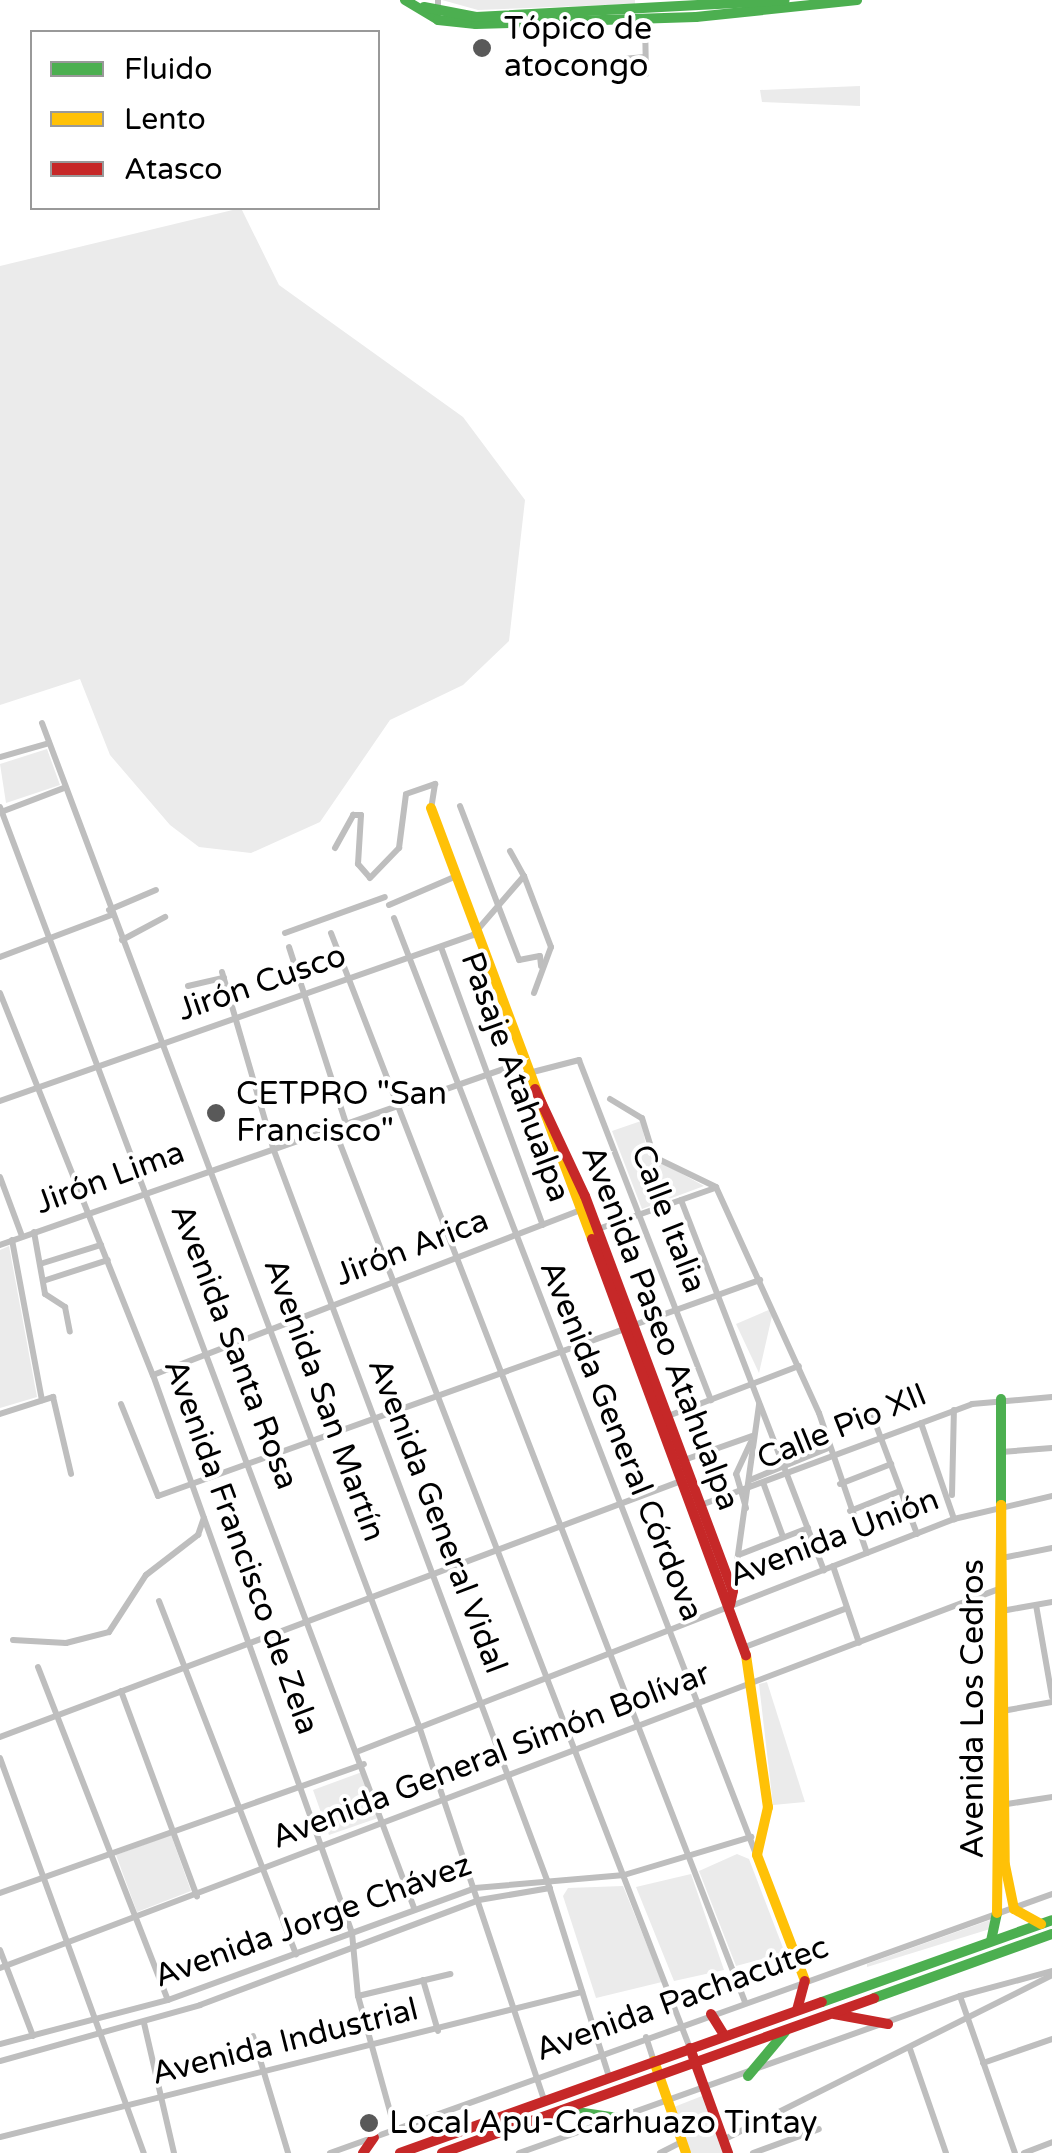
<!DOCTYPE html>
<meta charset="utf-8">
<style>
body{margin:0}
#map{position:relative;width:1052px;height:2153px;overflow:hidden;background:#fff;font-family:"Varela Round",sans-serif}
div>[style]{position:absolute}
[style*='--x']{left:calc(var(--x)*1px);top:calc(var(--y)*1px);width:calc(var(--w)*1px);rotate:calc(var(--a)*1deg)}
.green>*{inset:0;background:#ebebeb}
.street>*{height:6px;margin:-3px;padding:0 3px;transform-origin:3px;border-radius:3px;background:#bebebe}
.fast>*{height:10px;margin:-5px;padding:0 5px;transform-origin:5px;border-radius:5px;background:#4caf50}
.slow>*{height:10px;margin:-5px;padding:0 5px;transform-origin:5px;border-radius:5px;background:#ffc107}
.jam>*{height:10px;margin:-5px;padding:0 5px;transform-origin:5px;border-radius:5px;background:#c62828}
.dots>*{width:28px;height:28px;translate:-50% -50%;box-sizing:border-box;border:5px solid #fff;border-radius:50%}
span{translate:-50% -50%;white-space:nowrap;text-align:center;line-height:1.15;-webkit-text-stroke:8px #fff;paint-order:stroke}
.poi-label{font-size:32px;color:#000}
.left{translate:0 -50%;text-align:left}
.street-label{font-size:32px;color:#000}
.legend{position:absolute;left:30px;top:30px;width:350px;height:180px;box-sizing:border-box;background:#fff;border:2px solid #999;margin:0;padding:12px 18px;list-style:none;font-size:30px;color:#000}
.legend li{display:flex;align-items:center;gap:20px;height:50px}
.legend b{width:50px;border:2px solid #999}
</style>
<div id="map">
<div class="green">
<i style="clip-path:polygon(442px 0,635px 0,635px 4px,478px 10px)"></i>
<i style="clip-path:polygon(860px 86px,860px 106px,762px 102px,760px 90px)"></i>
<i style="clip-path:polygon(241px 208px,279px 285px,463px 417px,525px 500px,509px 641px,463px 685px,390px 720px,320px 822px,251px 853px,199px 847px,170px 825px,110px 755px,80px 679px,0 705px,0 266px)"></i>
<i style="clip-path:polygon(47px 749px,60px 785px,6px 803px,0 764px)"></i>
<i style="clip-path:polygon(641px 1121px,648px 1155px,704px 1186px,642px 1209px,612px 1131px)"></i>
<i style="clip-path:polygon(9px 1246px,37px 1397px,0 1408px,0 1250px)"></i>
<i style="clip-path:polygon(771px 1309px,772px 1316px,759px 1373px,736px 1324px)"></i>
<i style="clip-path:polygon(767px 1682px,805px 1802px,773px 1805px,759px 1684px)"></i>
<i style="clip-path:polygon(362px 1772px,378px 1818px,329px 1835px,313px 1790px)"></i>
<i style="clip-path:polygon(171px 1835px,191px 1891px,137px 1912px,116px 1855px)"></i>
<i style="clip-path:polygon(737px 1854px,749px 1859px,785px 1953px,736px 1966px,699px 1871px)"></i>
<i style="clip-path:polygon(691px 1874px,724px 1970px,674px 1981px,636px 1887px)"></i>
<i style="clip-path:polygon(623px 1886px,662px 1982px,596px 1998px,563px 1896px,568px 1888px)"></i>
<i style="clip-path:polygon(990px 1920px,990px 1929px,867px 1967px,867px 1964px)"></i>
<i style="clip-path:polygon(702px 2096px,705px 2099px,725px 2153px,690px 2153px,674px 2107px)"></i>
</div>
<div class="street">
<i style="--x:645;--y:19;--w:55;--a:89"></i>
<i style="--x:438;--y:20;--w:20;--a:-90"></i>
<i style="--x:623;--y:59;--w:22;--a:-5"></i>
<i style="--x:42;--y:723;--w:1072;--a:69.4"></i>
<i style="--x:419;--y:1726;--w:394;--a:71.5"></i>
<i style="--x:0;--y:757;--w:51;--a:-15.9"></i>
<i style="--x:460;--y:806;--w:165;--a:69"></i>
<i style="--x:519;--y:960;--w:21;--a:-11"></i>
<i style="--x:540;--y:956;--w:10;--a:84"></i>
<i style="--x:0;--y:807;--w:1176;--a:69.39"></i>
<i style="--x:1;--y:812;--w:67;--a:-20.9"></i>
<i style="--x:335;--y:848;--w:38;--a:-61"></i>
<i style="--x:353;--y:815;--w:8;--a:0"></i>
<i style="--x:361;--y:815;--w:49;--a:93.5"></i>
<i style="--x:358;--y:864;--w:18;--a:49"></i>
<i style="--x:370;--y:878;--w:42;--a:-46"></i>
<i style="--x:399;--y:848;--w:54;--a:-82.6"></i>
<i style="--x:406;--y:794;--w:31;--a:-19"></i>
<i style="--x:435;--y:784;--w:24;--a:99"></i>
<i style="--x:510;--y:851;--w:29;--a:61"></i>
<i style="--x:389;--y:905;--w:71;--a:-23.3"></i>
<i style="--x:109;--y:910;--w:51;--a:-23.1"></i>
<i style="--x:394;--y:918;--w:1004;--a:68.86"></i>
<i style="--x:285;--y:933;--w:106;--a:-19.8"></i>
<i style="--x:331;--y:933;--w:1146;--a:68.83"></i>
<i style="--x:122;--y:940;--w:49;--a:-28.1"></i>
<i style="--x:289;--y:947;--w:186;--a:72.1"></i>
<i style="--x:441;--y:947;--w:296;--a:69.9"></i>
<i style="--x:0;--y:957;--w:119;--a:-20.7"></i>
<i style="--x:222;--y:972;--w:183;--a:73.8"></i>
<i style="--x:273;--y:1148;--w:782;--a:69.48"></i>
<i style="--x:547;--y:1880;--w:207;--a:72.5"></i>
<i style="--x:188;--y:986;--w:37;--a:-13"></i>
<i style="--x:0;--y:993;--w:412;--a:68.2"></i>
<i style="--x:153;--y:1375;--w:592;--a:70.37"></i>
<i style="--x:352;--y:1933;--w:63;--a:84.6"></i>
<i style="--x:358;--y:1996;--w:138;--a:74.5"></i>
<i style="--x:525;--y:1074;--w:56;--a:-14.5"></i>
<i style="--x:579;--y:1060;--w:365;--a:68.8"></i>
<i style="--x:610;--y:1099;--w:37;--a:31"></i>
<i style="--x:642;--y:1118;--w:41;--a:72.9"></i>
<i style="--x:654;--y:1157;--w:69;--a:25.8"></i>
<i style="--x:0;--y:1101;--w:501;--a:-19.34"></i>
<i style="--x:473;--y:935;--w:78;--a:-49.2"></i>
<i style="--x:524;--y:876;--w:76;--a:69.2"></i>
<i style="--x:551;--y:947;--w:49;--a:110.3"></i>
<i style="--x:334;--y:1128;--w:986;--a:68.85"></i>
<i style="--x:0;--y:1177;--w:63;--a:69.6"></i>
<i style="--x:716;--y:1187;--w:248;--a:65.5"></i>
<i style="--x:819;--y:1413;--w:148;--a:71.1"></i>
<i style="--x:681;--y:1200;--w:397;--a:68.9"></i>
<i style="--x:598;--y:1229;--w:124;--a:-19.3"></i>
<i style="--x:34;--y:1232;--w:63;--a:79.9"></i>
<i style="--x:45;--y:1294;--w:24;--a:33"></i>
<i style="--x:65;--y:1307;--w:25;--a:79"></i>
<i style="--x:12;--y:1240;--w:163;--a:79.4"></i>
<i style="--x:0;--y:1245;--w:552;--a:-19.26"></i>
<i style="--x:40;--y:1264;--w:64;--a:-17.3"></i>
<i style="--x:43;--y:1281;--w:68;--a:-17.9"></i>
<i style="--x:634;--y:1325;--w:134;--a:-19.7"></i>
<i style="--x:153;--y:1375;--w:455;--a:-21.1"></i>
<i style="--x:121;--y:1404;--w:99;--a:68.1"></i>
<i style="--x:158;--y:1496;--w:493;--a:-19.7"></i>
<i style="--x:0;--y:1414;--w:56;--a:-17.8"></i>
<i style="--x:53;--y:1397;--w:79;--a:76.8"></i>
<i style="--x:668;--y:1416;--w:140;--a:-20.9"></i>
<i style="--x:873;--y:1417;--w:125;--a:69.4"></i>
<i style="--x:921;--y:1423;--w:102;--a:71"></i>
<i style="--x:1001;--y:1452;--w:51;--a:-4.5"></i>
<i style="--x:684;--y:1460;--w:72;--a:-19.4"></i>
<i style="--x:750;--y:1480;--w:84;--a:-22.3"></i>
<i style="--x:840;--y:1484;--w:55;--a:-21.4"></i>
<i style="--x:764;--y:1485;--w:55;--a:69.9"></i>
<i style="--x:952;--y:1495;--w:85;--a:-88.7"></i>
<i style="--x:701;--y:1505;--w:289;--a:-20.4"></i>
<i style="--x:972;--y:1404;--w:80;--a:-5"></i>
<i style="--x:746;--y:1508;--w:35;--a:-106"></i>
<i style="--x:736;--y:1474;--w:35;--a:-65"></i>
<i style="--x:850;--y:1511;--w:54;--a:-21.8"></i>
<i style="--x:741;--y:1554;--w:72;--a:-21.2"></i>
<i style="--x:1007;--y:1557;--w:46;--a:-11.3"></i>
<i style="--x:833;--y:1566;--w:81;--a:71.3"></i>
<i style="--x:733;--y:1590;--w:188;--a:-82"></i>
<i style="--x:159;--y:1601;--w:379;--a:68.8"></i>
<i style="--x:1036;--y:1605;--w:93;--a:80.1"></i>
<i style="--x:1007;--y:1610;--w:46;--a:-10.1"></i>
<i style="--x:13;--y:1640;--w:53;--a:3.2"></i>
<i style="--x:66;--y:1643;--w:44;--a:-14.3"></i>
<i style="--x:109;--y:1632;--w:68;--a:-57"></i>
<i style="--x:146;--y:1575;--w:66;--a:-37.6"></i>
<i style="--x:198;--y:1535;--w:18;--a:-71"></i>
<i style="--x:745;--y:1647;--w:109;--a:-20.9"></i>
<i style="--x:38;--y:1667;--w:357;--a:68.7"></i>
<i style="--x:121;--y:1691;--w:219;--a:69.7"></i>
<i style="--x:1008;--y:1710;--w:45;--a:-10.3"></i>
<i style="--x:0;--y:1737;--w:728;--a:-20.6"></i>
<i style="--x:359;--y:1751;--w:639;--a:-21.3"></i>
<i style="--x:954;--y:1519;--w:101;--a:-13.2"></i>
<i style="--x:0;--y:1758;--w:420;--a:70"></i>
<i style="--x:1007;--y:1804;--w:46;--a:-8.8"></i>
<i style="--x:0;--y:1893;--w:386;--a:-19.5"></i>
<i style="--x:0;--y:1950;--w:92;--a:69"></i>
<i style="--x:0;--y:1968;--w:1068;--a:-20.78"></i>
<i style="--x:423;--y:1980;--w:53;--a:73.6"></i>
<i style="--x:358;--y:1996;--w:95;--a:-13.4"></i>
<i style="--x:960;--y:1996;--w:166;--a:70.7"></i>
<i style="--x:144;--y:2023;--w:133;--a:77"></i>
<i style="--x:253;--y:2036;--w:122;--a:73.3"></i>
<i style="--x:646;--y:2037;--w:25;--a:72"></i>
<i style="--x:0;--y:2044;--w:174;--a:-14.7"></i>
<i style="--x:168;--y:2000;--w:327;--a:-20"></i>
<i style="--x:475;--y:1888;--w:150;--a:-5"></i>
<i style="--x:624;--y:1875;--w:133;--a:-16.7"></i>
<i style="--x:910;--y:2049;--w:110;--a:70.9"></i>
<i style="--x:0;--y:2061;--w:208;--a:-15.6"></i>
<i style="--x:200;--y:2005;--w:298;--a:-20.6"></i>
<i style="--x:479;--y:1900;--w:72;--a:-9.6"></i>
<i style="--x:983;--y:2063;--w:73;--a:-19.2"></i>
<i style="--x:0;--y:2137;--w:600;--a:-13.99"></i>
<i style="--x:723;--y:2140;--w:368;--a:-26.6"></i>
<i style="--x:330;--y:2153;--w:767;--a:-19.73"></i>
<i style="--x:519;--y:2153;--w:468;--a:-19.6"></i>
<i style="--x:960;--y:1996;--w:95;--a:-15.2"></i>
<i style="--x:660;--y:2153;--w:25;--a:-27"></i>
<i style="--x:753;--y:2153;--w:70;--a:-20"></i>
<i style="--x:1024;--y:2153;--w:30;--a:-21"></i>
</div>
<div class="fast">
<i style="--x:405;--y:0;--w:39;--a:31"></i>
<i style="--x:438;--y:20;--w:38;--a:6"></i>
<i style="--x:476;--y:24;--w:220;--a:-1.8"></i>
<i style="--x:696;--y:17;--w:162;--a:-6"></i>
<i style="--x:424;--y:7;--w:53;--a:10.9"></i>
<i style="--x:476;--y:17;--w:309;--a:-3.1"></i>
<i style="--x:1001;--y:1399;--w:106;--a:90"></i>
<i style="--x:991;--y:1941;--w:29;--a:-78"></i>
<i style="--x:874;--y:1998;--w:189;--a:-19.8"></i>
<i style="--x:822;--y:2002;--w:244;--a:-19.6"></i>
<i style="--x:748;--y:2076;--w:57;--a:-49.9"></i>
<i style="--x:563;--y:2110;--w:55;--a:8.4"></i>
</div>
<div class="slow">
<i style="--x:431;--y:808;--w:460;--a:69.5"></i>
<i style="--x:746;--y:1655;--w:154;--a:81.8"></i>
<i style="--x:768;--y:1807;--w:49;--a:102.9"></i>
<i style="--x:757;--y:1855;--w:135;--a:69.1"></i>
<i style="--x:1014;--y:1909;--w:31;--a:29"></i>
<i style="--x:997;--y:1913;--w:408;--a:-89.4"></i>
<i style="--x:1001;--y:1505;--w:360;--a:89.4"></i>
<i style="--x:1005;--y:1865;--w:45;--a:78.4"></i>
<i style="--x:654;--y:2061;--w:97;--a:70.8"></i>
</div>
<div class="jam">
<i style="--x:535;--y:1089;--w:118;--a:65"></i>
<i style="--x:585;--y:1196;--w:422;--a:69.5"></i>
<i style="--x:733;--y:1591;--w:14;--a:102"></i>
<i style="--x:592;--y:1239;--w:444;--a:69.7"></i>
<i style="--x:797;--y:2010;--w:30;--a:-75"></i>
<i style="--x:711;--y:2014;--w:26;--a:58"></i>
<i style="--x:834;--y:2014;--w:55;--a:10.5"></i>
<i style="--x:690;--y:2048;--w:112;--a:70.1"></i>
<i style="--x:363;--y:2153;--w:19;--a:-55"></i>
<i style="--x:400;--y:2153;--w:448;--a:-19.7"></i>
<i style="--x:442;--y:2153;--w:459;--a:-19.7"></i>
</div>
<div class="dots">
<i style="left:482px;top:48px;background:#595959"></i>
<i style="left:216px;top:1113px;background:#595959"></i>
<i style="left:369px;top:2123px;background:#595959"></i>
</div>
<div class="poi-label">
<span class="left" style="left:504px;top:48px">Tópico de<br>atocongo</span>
<span class="left" style="left:236px;top:1113px">CETPRO "San<br>Francisco"</span>
<span class="left" style="left:389px;top:2123px">Local Apu-Ccarhuazo Tintay</span>
</div>
<div class="street-label">
<span style="left:262px;top:983px;rotate:-19deg">Jirón Cusco</span>
<span style="left:515px;top:1077px;rotate:70deg">Pasaje Atahualpa</span>
<span style="left:110px;top:1178px;rotate:-20deg">Jirón Lima</span>
<span style="left:668px;top:1219px;rotate:69deg">Calle Italia</span>
<span style="left:412px;top:1248px;rotate:-21deg">Jirón Arica</span>
<span style="left:660px;top:1328px;rotate:69deg">Avenida Paseo Atahualpa</span>
<span style="left:234px;top:1347px;rotate:69deg">Avenida Santa Rosa</span>
<span style="left:324px;top:1400px;rotate:70deg">Avenida San Martín</span>
<span style="left:842px;top:1427px;rotate:-22deg">Calle Pio XII</span>
<span style="left:621px;top:1441px;rotate:68deg">Avenida General Córdova</span>
<span style="left:437px;top:1516px;rotate:69deg">Avenida General Vidal</span>
<span style="left:834px;top:1538px;rotate:-21deg">Avenida Unión</span>
<span style="left:241px;top:1547px;rotate:70deg">Avenida Francisco de Zela</span>
<span style="left:973px;top:1709px;rotate:-90deg">Avenida Los Cedros</span>
<span style="left:491px;top:1756px;rotate:-21deg">Avenida General Simón Bolívar</span>
<span style="left:313px;top:1921px;rotate:-20deg">Avenida Jorge Chávez</span>
<span style="left:682px;top:1999px;rotate:-20deg">Avenida Pachacútec</span>
<span style="left:285px;top:2042px;rotate:-14deg">Avenida Industrial</span>
</div>
<ul class="legend">
<li><b style="height:12px;background:#4caf50"></b>Fluido</li>
<li><b style="height:12px;background:#ffc107"></b>Lento</li>
<li><b style="height:12px;background:#c62828"></b>Atasco</li>
</ul>
</div>
